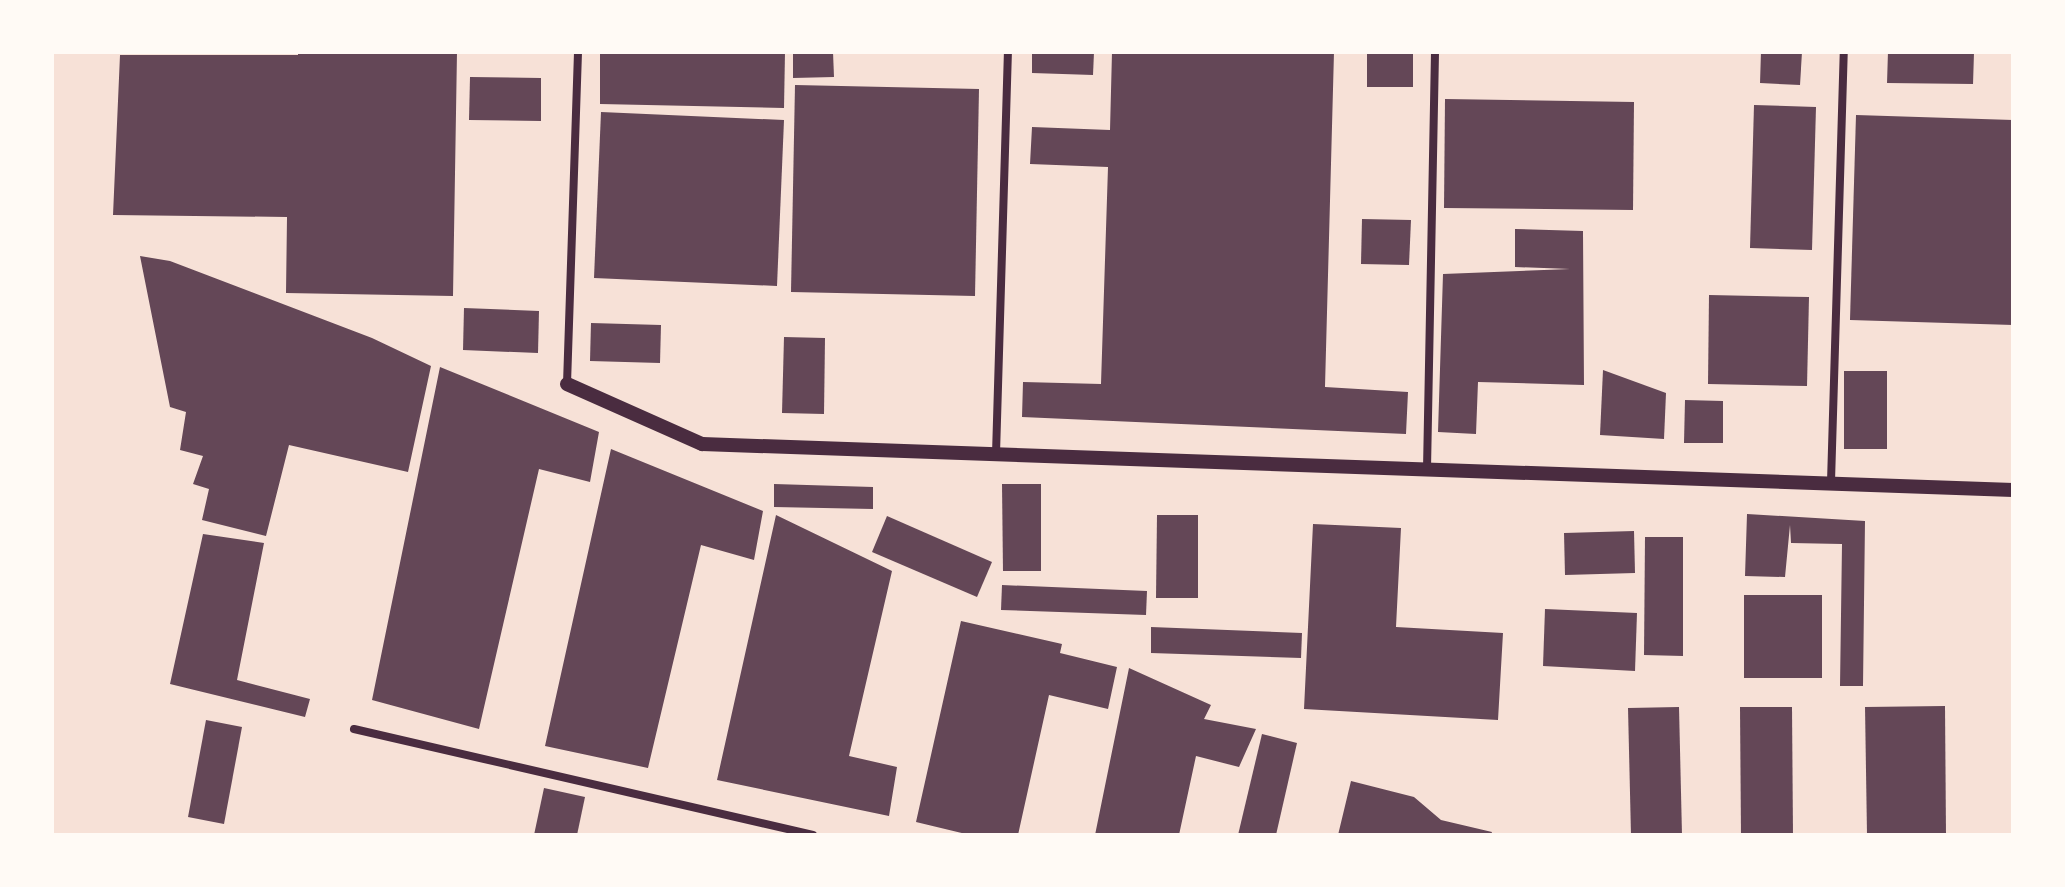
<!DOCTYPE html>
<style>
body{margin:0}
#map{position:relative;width:2065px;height:887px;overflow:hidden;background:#f7e1d7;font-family:"Playfair Display",serif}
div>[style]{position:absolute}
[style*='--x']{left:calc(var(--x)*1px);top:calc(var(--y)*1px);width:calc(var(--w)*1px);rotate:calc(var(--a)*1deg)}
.building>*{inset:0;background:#644757}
.minor>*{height:8px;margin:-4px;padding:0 4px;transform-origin:4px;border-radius:4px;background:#4a2c40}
.tertiary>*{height:14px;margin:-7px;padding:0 7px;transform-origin:7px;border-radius:7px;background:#4a2c40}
span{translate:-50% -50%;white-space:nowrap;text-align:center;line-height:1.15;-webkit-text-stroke:8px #fffaf5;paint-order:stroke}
.frame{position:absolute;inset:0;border:54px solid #fffaf5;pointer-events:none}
</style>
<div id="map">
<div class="building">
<i style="clip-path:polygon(298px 52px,457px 52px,453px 296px,286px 293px,287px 217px,113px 215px,120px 55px,298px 55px)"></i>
<i style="clip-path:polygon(600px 52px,785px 52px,784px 108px,600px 104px)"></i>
<i style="clip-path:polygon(793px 52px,833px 52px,834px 77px,793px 78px)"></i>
<i style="clip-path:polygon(1032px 52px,1094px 52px,1093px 75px,1032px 73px)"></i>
<i style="clip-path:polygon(1112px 52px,1334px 52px,1325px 387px,1408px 392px,1406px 434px,1022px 417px,1023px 382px,1101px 384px,1108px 167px,1030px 164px,1032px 127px,1110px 130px)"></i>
<i style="clip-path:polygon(1367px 52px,1413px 52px,1413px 87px,1367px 87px)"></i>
<i style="clip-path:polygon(1761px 52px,1802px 52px,1800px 85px,1760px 83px)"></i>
<i style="clip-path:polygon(1888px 52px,1974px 52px,1973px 84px,1887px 83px)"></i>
<i style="clip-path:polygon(470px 77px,541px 78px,541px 121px,469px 120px)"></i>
<i style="clip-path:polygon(795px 85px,979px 89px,975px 296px,791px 292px)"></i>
<i style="clip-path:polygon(1445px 99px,1634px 102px,1633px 210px,1444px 208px)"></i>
<i style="clip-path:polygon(1754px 105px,1816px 107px,1812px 250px,1750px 248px)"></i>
<i style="clip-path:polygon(601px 112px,784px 120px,777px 286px,594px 278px)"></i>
<i style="clip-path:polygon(1856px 115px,2013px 120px,2013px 325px,1850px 320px)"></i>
<i style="clip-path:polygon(1362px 219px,1411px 220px,1409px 265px,1361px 264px)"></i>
<i style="clip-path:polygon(1515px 229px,1583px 231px,1584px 385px,1478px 382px,1476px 434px,1438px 432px,1443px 274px,1570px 269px,1515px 267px)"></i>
<i style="clip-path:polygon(140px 256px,170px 261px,372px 338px,431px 366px,408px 472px,289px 445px,266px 536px,202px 520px,209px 489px,193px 484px,203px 456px,180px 450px,186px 412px,170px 407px)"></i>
<i style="clip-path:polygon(1709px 295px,1809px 297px,1807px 386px,1708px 384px)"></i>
<i style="clip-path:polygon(464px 308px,539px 311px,538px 353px,463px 350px)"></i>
<i style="clip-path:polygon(591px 323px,661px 325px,660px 363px,590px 361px)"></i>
<i style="clip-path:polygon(784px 337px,825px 338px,824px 414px,782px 413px)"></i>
<i style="clip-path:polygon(440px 367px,599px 432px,590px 482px,539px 469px,479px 729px,372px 700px)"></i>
<i style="clip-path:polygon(1603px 370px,1666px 393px,1664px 439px,1600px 435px)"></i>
<i style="clip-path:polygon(1844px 371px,1887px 371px,1887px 449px,1844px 449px)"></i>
<i style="clip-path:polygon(1685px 400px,1723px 401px,1723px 443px,1684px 443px)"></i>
<i style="clip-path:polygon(611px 449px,763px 511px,754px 560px,701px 545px,648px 768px,545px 746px)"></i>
<i style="clip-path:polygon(774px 484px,873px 487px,873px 509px,774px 507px)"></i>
<i style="clip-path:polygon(1002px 484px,1041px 484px,1041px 571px,1003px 571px)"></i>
<i style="clip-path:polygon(1747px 514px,1865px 521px,1863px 686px,1840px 686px,1842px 544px,1791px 543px,1790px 525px,1785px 577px,1745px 576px)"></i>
<i style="clip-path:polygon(776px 515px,892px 571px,849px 756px,897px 767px,889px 816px,717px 780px)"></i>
<i style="clip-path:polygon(1157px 515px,1198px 515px,1198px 598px,1156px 598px)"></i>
<i style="clip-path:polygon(887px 516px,992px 562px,977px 597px,872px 552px)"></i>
<i style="clip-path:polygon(1313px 524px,1401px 528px,1396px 627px,1503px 633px,1498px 720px,1304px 709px)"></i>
<i style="clip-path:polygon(1634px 531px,1635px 573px,1565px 575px,1564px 533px)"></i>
<i style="clip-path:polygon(203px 534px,264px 543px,237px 680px,310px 699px,305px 717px,170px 684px)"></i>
<i style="clip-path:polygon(1645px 537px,1683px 537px,1683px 656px,1644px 655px)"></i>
<i style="clip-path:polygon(1002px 585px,1147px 591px,1146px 615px,1001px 610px)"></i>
<i style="clip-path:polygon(1744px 595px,1822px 595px,1822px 678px,1744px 678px)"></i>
<i style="clip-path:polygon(1545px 609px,1637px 613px,1635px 671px,1543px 666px)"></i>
<i style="clip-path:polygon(961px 621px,1062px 644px,1060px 653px,1117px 667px,1108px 709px,1049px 695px,1018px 835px,970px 835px,916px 822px)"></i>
<i style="clip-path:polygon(1151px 627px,1302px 633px,1301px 658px,1151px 653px)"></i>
<i style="clip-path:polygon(1129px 668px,1211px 705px,1204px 719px,1256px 729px,1239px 767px,1196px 756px,1179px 835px,1095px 835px)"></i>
<i style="clip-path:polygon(1945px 706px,1946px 835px,1867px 835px,1865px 707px)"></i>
<i style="clip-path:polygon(1679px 707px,1682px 835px,1631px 835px,1628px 708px)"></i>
<i style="clip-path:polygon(1740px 707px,1792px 707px,1793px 835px,1741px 835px)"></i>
<i style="clip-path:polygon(206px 720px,242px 727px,224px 824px,188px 817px)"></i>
<i style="clip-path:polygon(1262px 734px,1297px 743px,1276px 835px,1238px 835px)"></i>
<i style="clip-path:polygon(1351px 781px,1414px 797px,1441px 820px,1492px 832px,1491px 835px,1338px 835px)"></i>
<i style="clip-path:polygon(544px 788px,585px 797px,577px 835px,534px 835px)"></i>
</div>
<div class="minor">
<i style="--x:567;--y:384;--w:332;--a:-88.1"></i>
<i style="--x:996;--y:454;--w:402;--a:-88.3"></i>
<i style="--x:1427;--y:469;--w:417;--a:-88.9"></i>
<i style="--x:1831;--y:482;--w:430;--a:-88.3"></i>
<i style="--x:354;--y:729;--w:471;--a:13"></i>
</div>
<div class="tertiary">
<i style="--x:567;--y:384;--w:148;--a:24"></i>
<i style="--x:702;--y:444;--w:1312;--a:2.01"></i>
</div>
<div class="frame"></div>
</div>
